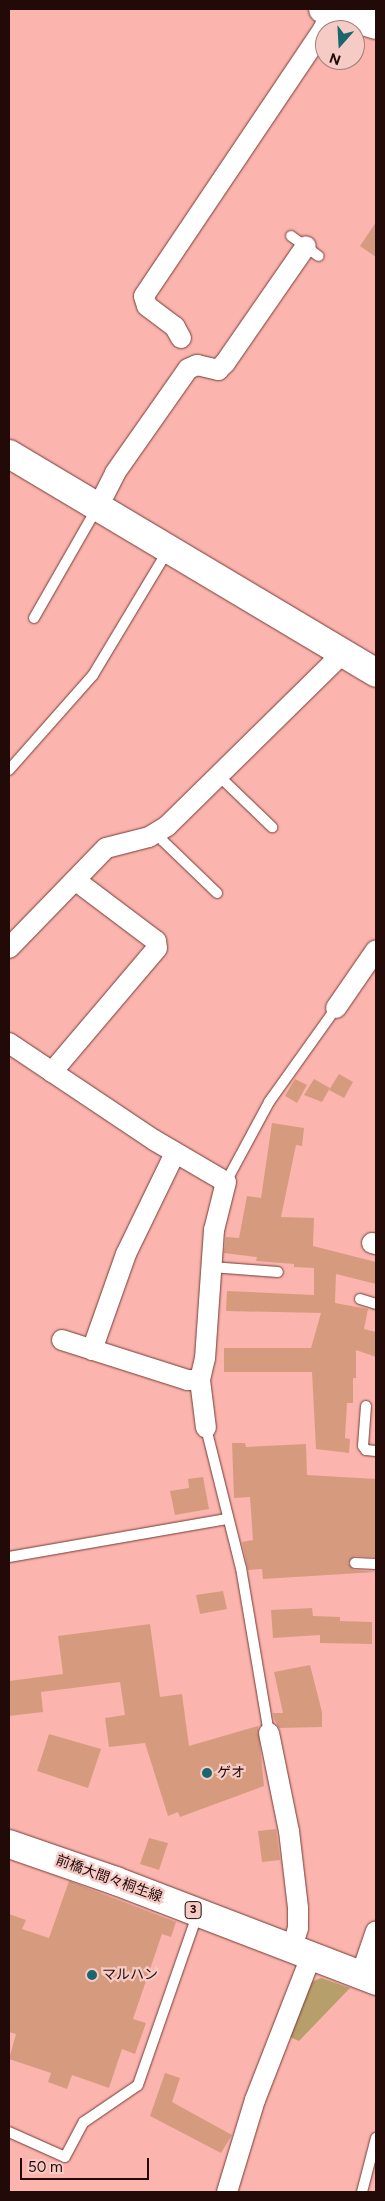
<!DOCTYPE html>
<meta charset="utf-8">
<style>
body{margin:0}
#map{position:relative;width:385px;height:2201px;overflow:hidden;background:#fbb5ae;font-family:Figtree,"Noto Sans JP",sans-serif}
div>[style]{position:absolute}
[style*='--x']{left:calc(var(--x)*1px);top:calc(var(--y)*1px);width:calc(var(--w)*1px);rotate:calc(var(--a)*1deg)}
.green>*{inset:0;background:#b79f6b}
.building>*{inset:0;background:#d69b7f}
.roads{filter:drop-shadow(0 0 1px #753b36) drop-shadow(0 0 1px #753b36)}
.lane>*{height:10px;margin:-5px;padding:0 5px;transform-origin:5px;border-radius:5px;background:#fff}
.street>*{height:20px;margin:-10px;padding:0 10px;transform-origin:10px;border-radius:10px;background:#fff}
.secondary>*{height:28px;margin:-14px;padding:0 14px;transform-origin:14px;border-radius:14px;background:#fff}
.primary>*{height:28px;margin:-14px;padding:0 14px;transform-origin:14px;border-radius:14px;background:#fff}
.dots>*{width:14px;height:14px;translate:-50% -50%;box-sizing:border-box;border:2px solid #f6cbc6;border-radius:50%}
span{translate:-50% -50%;white-space:nowrap;text-align:center;line-height:1.15;-webkit-text-stroke:4.5px #f6cbc6;paint-order:stroke}
.shield-label span{padding:1px 4px;background:#f6cbc6;border:1px solid;border-radius:4px;-webkit-text-stroke-width:0}
.shield-label{font-size:12px;color:#220a09;font-weight:700}
.poi-label{font-size:14px;color:#220a09}
.left{translate:0 -50%;text-align:left}
.street-label{font-size:14px;color:#220a09}
.frame{position:absolute;inset:0;border:10px solid #220a09;pointer-events:none}
.north{position:absolute;left:315px;top:20px;width:50px;height:50px;box-sizing:border-box;background:#f6cbc6;border:1px solid #a17e7a;border-radius:50%;rotate:199deg;font-size:14px;font-weight:700;line-height:20px;text-align:center;color:#220a09}
.north::after{content:'';display:block;margin:auto;width:18px;height:22px;background:#1a666f;clip-path:polygon(50% 0,100% 100%,50% 72%,0 100%)}
.scale{position:absolute;left:20px;top:2158px;width:129px;height:22px;box-sizing:border-box;border:2px solid #220a09;border-top:0;padding-left:6px;font-size:15px;line-height:18px;white-space:nowrap;color:#220a09;-webkit-text-stroke:4px #f6cbc6;paint-order:stroke}
</style>
<div id="map">
<div class="green">
<i style="clip-path:polygon(321px 1978px,350px 1988px,299px 2041px,290px 2037px,309px 1983px)"></i>
</div>
<div class="building">
<i style="clip-path:polygon(376px 222px,376px 257px,360px 246px)"></i>
<i style="clip-path:polygon(339px 1074px,353px 1082px,344px 1098px,329px 1090px)"></i>
<i style="clip-path:polygon(295px 1079px,307px 1085px,297px 1103px,285px 1096px)"></i>
<i style="clip-path:polygon(314px 1079px,330px 1088px,322px 1102px,304px 1095px)"></i>
<i style="clip-path:polygon(272px 1123px,304px 1128px,302px 1146px,296px 1145px,281px 1217px,314px 1218px,313px 1246px,376px 1262px,376px 1284px,336px 1274px,335px 1303px,368px 1309px,364px 1329px,376px 1332px,376px 1357px,356px 1350px,356px 1378px,353px 1378px,353px 1403px,347px 1403px,345px 1438px,350px 1439px,349px 1453px,316px 1449px,312px 1372px,224px 1372px,224px 1348px,311px 1348px,321px 1313px,226px 1311px,227px 1291px,314px 1295px,314px 1268px,294px 1267px,294px 1264px,256px 1261px,257px 1257px,224px 1253px,226px 1237px,239px 1238px,247px 1196px,261px 1198px)"></i>
<i style="clip-path:polygon(232px 1443px,245px 1443px,246px 1447px,306px 1444px,307px 1475px,376px 1479px,376px 1557px,355px 1556px,348px 1563px,354px 1570px,376px 1572px,263px 1579px,262px 1569px,248px 1570px,242px 1542px,253px 1540px,250px 1497px,234px 1498px)"></i>
<i style="clip-path:polygon(203px 1477px,209px 1509px,175px 1515px,170px 1491px,189px 1488px,188px 1479px)"></i>
<i style="clip-path:polygon(223px 1591px,227px 1609px,200px 1614px,196px 1595px)"></i>
<i style="clip-path:polygon(312px 1608px,313px 1616px,340px 1617px,340px 1621px,372px 1622px,372px 1644px,320px 1643px,320px 1635px,273px 1638px,271px 1610px)"></i>
<i style="clip-path:polygon(150px 1624px,160px 1697px,182px 1694px,189px 1746px,258px 1726px,264px 1786px,180px 1817px,178px 1812px,168px 1816px,145px 1743px,109px 1747px,105px 1718px,125px 1715px,120px 1682px,41px 1692px,43px 1712px,9px 1716px,9px 1681px,63px 1674px,58px 1636px)"></i>
<i style="clip-path:polygon(310px 1665px,322px 1712px,322px 1727px,279px 1728px,274px 1719px,273px 1713px,283px 1713px,274px 1672px)"></i>
<i style="clip-path:polygon(49px 1734px,101px 1749px,88px 1788px,37px 1771px)"></i>
<i style="clip-path:polygon(276px 1829px,280px 1860px,262px 1862px,258px 1831px)"></i>
<i style="clip-path:polygon(149px 1838px,168px 1843px,159px 1870px,140px 1864px)"></i>
<i style="clip-path:polygon(69px 1881px,176px 1922px,171px 1937px,162px 1934px,133px 2019px,146px 2023px,135px 2054px,122px 2049px,109px 2088px,72px 2075px,67px 2089px,48px 2082px,51px 2073px,9px 2059px,16px 2034px,9px 2032px,9px 1914px,26px 1920px,22px 1929px,49px 1938px)"></i>
<i style="clip-path:polygon(165px 2073px,180px 2078px,172px 2102px,232px 2135px,221px 2153px,150px 2116px)"></i>
</div>
<div class="roads">
<div class="lane">
<i style="--x:291;--y:236;--w:34;--a:36"></i>
<i style="--x:34;--y:618;--w:127;--a:-60.2"></i>
<i style="--x:9;--y:770;--w:127;--a:-48.5"></i>
<i style="--x:93;--y:675;--w:146;--a:-59"></i>
<i style="--x:219;--y:776;--w:74;--a:43.9"></i>
<i style="--x:159;--y:833;--w:9;--a:63"></i>
<i style="--x:163;--y:841;--w:75;--a:43.9"></i>
<i style="--x:226;--y:1182;--w:91;--a:-61.7"></i>
<i style="--x:269;--y:1102;--w:115;--a:-54.5"></i>
<i style="--x:211;--y:1267;--w:67;--a:4.3"></i>
<i style="--x:360;--y:1299;--w:17;--a:17"></i>
<i style="--x:366;--y:1406;--w:40;--a:94.3"></i>
<i style="--x:363;--y:1446;--w:5;--a:53"></i>
<i style="--x:366;--y:1450;--w:10;--a:6"></i>
<i style="--x:206;--y:1428;--w:144;--a:76"></i>
<i style="--x:241;--y:1568;--w:167;--a:80.4"></i>
<i style="--x:9;--y:1557;--w:221;--a:-9.9"></i>
<i style="--x:355;--y:1563;--w:21;--a:3"></i>
<i style="--x:9;--y:2132;--w:61;--a:24.1"></i>
<i style="--x:65;--y:2157;--w:40;--a:-62"></i>
<i style="--x:84;--y:2122;--w:65;--a:-34.4"></i>
<i style="--x:138;--y:2085;--w:182;--a:-70.8"></i>
<i style="--x:362;--y:2192;--w:56;--a:-75.5"></i>
</div>
<div class="street">
<i style="--x:181;--y:338;--w:13;--a:-119"></i>
<i style="--x:175;--y:327;--w:35;--a:-143"></i>
<i style="--x:147;--y:306;--w:10;--a:-107"></i>
<i style="--x:144;--y:296;--w:321;--a:-56.1"></i>
<i style="--x:323;--y:30;--w:21;--a:-67"></i>
<i style="--x:98;--y:507;--w:38;--a:-63"></i>
<i style="--x:115;--y:473;--w:127;--a:-54.9"></i>
<i style="--x:188;--y:369;--w:10;--a:-24"></i>
<i style="--x:197;--y:365;--w:22;--a:13"></i>
<i style="--x:218;--y:370;--w:10;--a:-45"></i>
<i style="--x:225;--y:363;--w:142;--a:-55.3"></i>
<i style="--x:9;--y:948;--w:139;--a:-45.9"></i>
<i style="--x:106;--y:848;--w:44;--a:-14.3"></i>
<i style="--x:149;--y:837;--w:21;--a:-31"></i>
<i style="--x:167;--y:826;--w:247;--a:-44.5"></i>
<i style="--x:336;--y:1008;--w:70;--a:-55.4"></i>
<i style="--x:9;--y:1043;--w:174;--a:33.8"></i>
<i style="--x:154;--y:1140;--w:83;--a:30.3"></i>
<i style="--x:226;--y:1182;--w:49;--a:104"></i>
<i style="--x:214;--y:1230;--w:128;--a:94"></i>
<i style="--x:205;--y:1358;--w:23;--a:103"></i>
<i style="--x:200;--y:1380;--w:48;--a:82.9"></i>
<i style="--x:52;--y:1072;--w:162;--a:-49.7"></i>
<i style="--x:157;--y:948;--w:7;--a:-98"></i>
<i style="--x:156;--y:941;--w:101;--a:-143"></i>
<i style="--x:372;--y:1243;--w:4;--a:14"></i>
<i style="--x:62;--y:1340;--w:131;--a:17.7"></i>
<i style="--x:187;--y:1380;--w:13;--a:0"></i>
<i style="--x:92;--y:1350;--w:102;--a:-70.5"></i>
<i style="--x:126;--y:1254;--w:112;--a:-64.1"></i>
<i style="--x:269;--y:1733;--w:100;--a:78.5"></i>
<i style="--x:289;--y:1831;--w:78;--a:83.3"></i>
<i style="--x:298;--y:1908;--w:20;--a:90"></i>
<i style="--x:298;--y:1928;--w:21;--a:107"></i>
<i style="--x:361;--y:1975;--w:46;--a:-71.2"></i>
<i style="--x:227;--y:2192;--w:96;--a:-73.1"></i>
<i style="--x:255;--y:2100;--w:155;--a:-68.7"></i>
</div>
<div class="secondary">
<i style="--x:323;--y:9;--w:55;--a:16.8"></i>
<i style="--x:9;--y:454;--w:427;--a:30.8"></i>
</div>
<div class="primary">
<i style="--x:9;--y:1844;--w:113;--a:19.1"></i>
<i style="--x:116;--y:1881;--w:279;--a:21"></i>
</div>
</div>
<div class="dots">
<i style="left:207px;top:1773px;background:#1a666f"></i>
<i style="left:92px;top:1975px;background:#1a666f"></i>
</div>
<div class="shield-label">
<span style="left:193px;top:1910px">3</span>
</div>
<div class="poi-label">
<span class="left" style="left:217px;top:1773px">ゲオ</span>
<span class="left" style="left:102px;top:1975px">マルハン</span>
</div>
<div class="street-label">
<span style="left:109px;top:1879px;rotate:20deg">前橋大間々桐生線</span>
</div>
<div class="frame"></div>
<div class="north">N</div>
<div class="scale">50 m</div>
</div>
